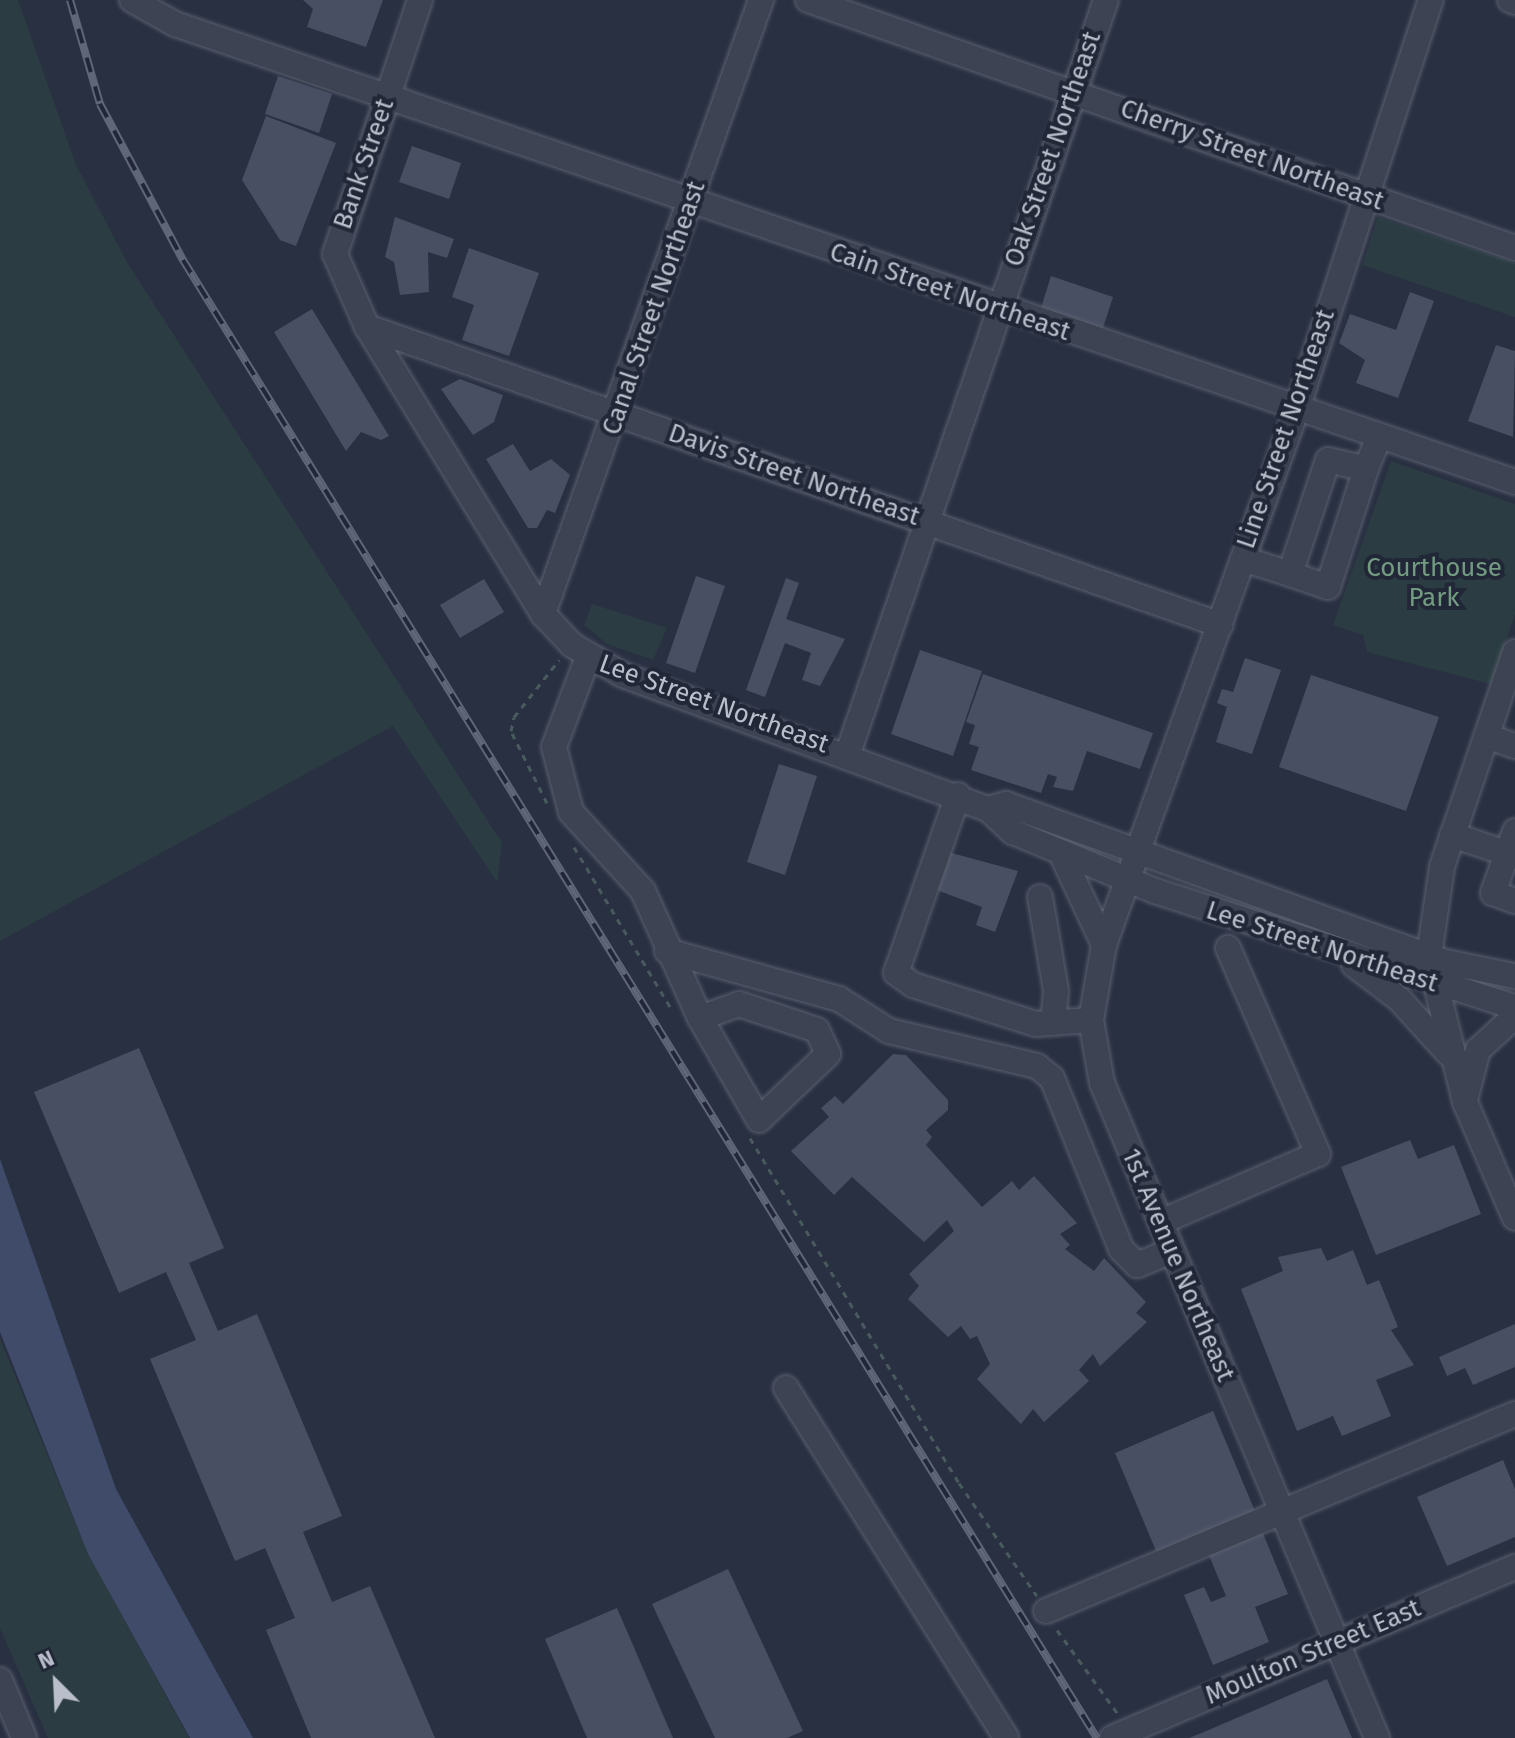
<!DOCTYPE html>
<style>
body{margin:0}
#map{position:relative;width:1515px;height:1738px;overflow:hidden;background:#293042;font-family:"Fira Sans",sans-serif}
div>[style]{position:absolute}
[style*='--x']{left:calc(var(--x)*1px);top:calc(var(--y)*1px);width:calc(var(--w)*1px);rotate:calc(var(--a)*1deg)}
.green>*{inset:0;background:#2b3d43}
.water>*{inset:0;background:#404b6a}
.building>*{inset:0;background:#484f63}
.path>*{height:3px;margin-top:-1.5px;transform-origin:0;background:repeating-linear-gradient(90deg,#495a5f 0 6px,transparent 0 12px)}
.roads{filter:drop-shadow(0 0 2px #5b606f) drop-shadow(0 0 2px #5b606f)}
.minor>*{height:24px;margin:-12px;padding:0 12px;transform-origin:12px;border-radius:12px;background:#3d4352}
.rail>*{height:8px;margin-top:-4px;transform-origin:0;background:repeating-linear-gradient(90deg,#212737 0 15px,#5f6678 0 30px);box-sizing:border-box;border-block:2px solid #5f6678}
span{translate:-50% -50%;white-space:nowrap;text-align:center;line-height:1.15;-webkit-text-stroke:8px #212737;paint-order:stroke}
.street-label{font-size:26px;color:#babecb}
.park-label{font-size:26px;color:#739b81}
.north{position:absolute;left:16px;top:1642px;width:80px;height:80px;-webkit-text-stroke:6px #212737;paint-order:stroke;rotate:336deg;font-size:22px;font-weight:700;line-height:32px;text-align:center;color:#babecb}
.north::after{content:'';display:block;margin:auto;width:28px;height:36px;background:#babecb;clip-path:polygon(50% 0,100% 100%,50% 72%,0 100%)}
</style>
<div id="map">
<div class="green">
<i style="clip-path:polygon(0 0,18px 0,76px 165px,128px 264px,502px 843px,497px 882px,393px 726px,0 941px)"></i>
<i style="clip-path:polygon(1378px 217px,1515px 263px,1515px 317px,1362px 265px)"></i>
<i style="clip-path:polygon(1391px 461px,1515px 504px,1515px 614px,1491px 684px,1367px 652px,1363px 635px,1333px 625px)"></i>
<i style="clip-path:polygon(592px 604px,667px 628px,653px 660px,607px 644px,584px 625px)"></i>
<i style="clip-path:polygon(0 1339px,88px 1554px,189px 1738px,48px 1738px,0 1628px)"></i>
</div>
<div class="water">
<i style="clip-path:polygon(0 1159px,116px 1489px,253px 1738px,190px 1738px,88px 1554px,0 1332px)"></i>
</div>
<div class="building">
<i style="clip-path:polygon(303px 0,383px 0,366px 47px,307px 27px,313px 9px)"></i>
<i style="clip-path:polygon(278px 76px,332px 94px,319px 133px,265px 114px)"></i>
<i style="clip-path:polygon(266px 116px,336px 143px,296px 246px,280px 240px,242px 180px)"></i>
<i style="clip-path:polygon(412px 146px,461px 163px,449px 199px,399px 182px)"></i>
<i style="clip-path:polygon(395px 217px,454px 239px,447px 258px,428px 252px,429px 292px,400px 295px,394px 262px,385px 257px)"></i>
<i style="clip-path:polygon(469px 248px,539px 273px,509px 356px,462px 340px,474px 305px,452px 297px)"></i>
<i style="clip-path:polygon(1051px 276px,1113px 297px,1103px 328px,1041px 308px)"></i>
<i style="clip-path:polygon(1410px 292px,1434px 301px,1398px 398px,1356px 383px,1365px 360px,1339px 343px,1350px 314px,1396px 330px)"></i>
<i style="clip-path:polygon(312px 309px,389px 436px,381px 440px,361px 432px,346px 451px,274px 332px)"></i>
<i style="clip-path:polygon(1496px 345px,1515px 351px,1513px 437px,1468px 421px)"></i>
<i style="clip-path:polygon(460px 379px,503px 395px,494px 422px,473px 435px,441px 389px)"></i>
<i style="clip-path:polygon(513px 444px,530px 471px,551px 459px,570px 475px,555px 513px,547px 510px,537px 528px,528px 528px,486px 459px)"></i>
<i style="clip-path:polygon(696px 576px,725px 586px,695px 673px,666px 663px)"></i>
<i style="clip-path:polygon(786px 578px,799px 583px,786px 619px,845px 639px,820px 686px,802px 680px,811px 653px,785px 643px,765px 697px,746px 690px)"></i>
<i style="clip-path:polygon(484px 579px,504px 612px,460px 638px,440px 605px)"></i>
<i style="clip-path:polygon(920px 650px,982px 671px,953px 756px,891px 734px)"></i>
<i style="clip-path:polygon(1245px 658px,1281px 670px,1252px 754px,1216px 742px,1227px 707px,1217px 703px,1222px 689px,1233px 692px)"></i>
<i style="clip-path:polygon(983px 674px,1153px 733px,1140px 769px,1087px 751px,1073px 791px,1053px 787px,1057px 777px,1048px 774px,1041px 793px,971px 770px,979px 747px,969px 744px,975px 725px,966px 722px)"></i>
<i style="clip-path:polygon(1311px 675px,1439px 717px,1406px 811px,1279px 767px)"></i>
<i style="clip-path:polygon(779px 764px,817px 776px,785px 875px,747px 862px)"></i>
<i style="clip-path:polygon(948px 852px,1018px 871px,995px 932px,976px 925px,982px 907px,934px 889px)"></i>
<i style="clip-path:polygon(139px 1048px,224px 1248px,189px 1263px,218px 1331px,257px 1314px,342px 1516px,303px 1532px,332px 1602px,370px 1586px,435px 1738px,311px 1738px,266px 1630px,295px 1618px,265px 1548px,235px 1561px,150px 1359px,196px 1340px,166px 1272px,119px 1293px,34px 1092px)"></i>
<i style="clip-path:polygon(893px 1054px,906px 1055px,948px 1100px,948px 1110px,926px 1130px,932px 1137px,926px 1145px,982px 1207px,1012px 1181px,1019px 1190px,1034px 1176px,1077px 1223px,1060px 1234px,1070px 1245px,1065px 1249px,1094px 1271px,1104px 1258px,1146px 1302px,1136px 1313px,1147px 1322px,1100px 1366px,1093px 1354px,1079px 1370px,1089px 1381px,1044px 1422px,1033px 1409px,1021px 1424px,977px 1379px,990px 1364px,977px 1336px,970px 1339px,961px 1326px,948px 1337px,908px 1299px,919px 1286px,909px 1274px,954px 1231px,947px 1220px,924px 1242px,852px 1177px,834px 1195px,791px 1151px,829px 1117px,821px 1108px,835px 1096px,843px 1104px)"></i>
<i style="clip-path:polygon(1410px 1140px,1418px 1159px,1454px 1145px,1481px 1214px,1376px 1255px,1341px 1167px)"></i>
<i style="clip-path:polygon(1321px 1248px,1327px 1261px,1353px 1250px,1367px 1285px,1379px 1280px,1398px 1327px,1391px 1330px,1414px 1365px,1376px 1380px,1391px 1416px,1342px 1436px,1333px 1416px,1297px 1431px,1241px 1289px,1283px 1271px,1278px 1257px)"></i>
<i style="clip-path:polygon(1515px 1324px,1515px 1367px,1473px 1385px,1465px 1368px,1447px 1376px,1439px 1357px)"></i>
<i style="clip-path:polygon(1213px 1411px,1257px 1516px,1159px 1558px,1115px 1453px)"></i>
<i style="clip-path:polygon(1503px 1460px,1515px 1489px,1515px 1537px,1447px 1566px,1417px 1497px)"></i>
<i style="clip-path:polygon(1262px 1531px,1288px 1594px,1255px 1607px,1269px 1642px,1213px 1665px,1184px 1595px,1204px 1587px,1211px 1602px,1226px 1596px,1208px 1553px)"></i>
<i style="clip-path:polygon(728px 1569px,803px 1731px,787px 1738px,715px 1738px,652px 1604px)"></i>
<i style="clip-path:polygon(617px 1608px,673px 1738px,587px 1738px,545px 1639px)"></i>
<i style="clip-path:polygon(1327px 1679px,1352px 1738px,1189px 1738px,1204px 1732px)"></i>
</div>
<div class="path">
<i style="--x:547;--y:803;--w:80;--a:-116.6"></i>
<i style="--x:511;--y:731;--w:14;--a:-78"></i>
<i style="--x:514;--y:717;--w:73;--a:-51.7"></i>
<i style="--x:574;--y:847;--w:192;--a:59"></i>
<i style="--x:750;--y:1138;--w:403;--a:58.8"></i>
<i style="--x:959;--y:1483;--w:137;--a:55.4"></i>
<i style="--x:1057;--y:1630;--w:104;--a:54"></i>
</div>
<div class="roads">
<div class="minor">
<i style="--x:132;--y:0;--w:49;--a:29.2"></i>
<i style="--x:175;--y:24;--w:1416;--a:18.87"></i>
<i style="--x:420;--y:0;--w:268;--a:108.5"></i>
<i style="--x:335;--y:254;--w:80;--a:66.3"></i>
<i style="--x:367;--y:327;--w:337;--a:58.5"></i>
<i style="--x:543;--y:614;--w:42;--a:46.9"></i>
<i style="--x:572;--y:645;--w:59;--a:30.5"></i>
<i style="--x:623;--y:675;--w:389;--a:20.2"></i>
<i style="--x:988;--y:809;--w:19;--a:-16"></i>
<i style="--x:1006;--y:804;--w:462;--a:19.8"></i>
<i style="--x:1441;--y:961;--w:76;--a:11.5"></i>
<i style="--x:808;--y:0;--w:749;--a:19.33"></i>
<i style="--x:1510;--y:0;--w:5;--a:22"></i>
<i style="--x:367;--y:327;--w:904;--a:19.24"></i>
<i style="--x:1366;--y:469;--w:124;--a:107.9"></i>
<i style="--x:1328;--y:587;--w:40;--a:-161.1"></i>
<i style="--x:1290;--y:574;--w:120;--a:-71.6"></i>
<i style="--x:1328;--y:460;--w:39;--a:13"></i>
<i style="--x:1366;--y:469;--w:35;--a:-68"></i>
<i style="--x:1243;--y:559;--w:49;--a:17.7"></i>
<i style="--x:543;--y:614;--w:652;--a:-70.45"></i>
<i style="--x:1515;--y:652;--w:227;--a:108.8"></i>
<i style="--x:1442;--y:867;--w:90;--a:98.3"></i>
<i style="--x:1429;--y:956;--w:150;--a:76.1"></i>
<i style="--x:1465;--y:1102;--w:126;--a:66.7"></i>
<i style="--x:588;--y:657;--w:96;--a:110.7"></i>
<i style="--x:554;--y:747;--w:67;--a:75.3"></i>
<i style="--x:571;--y:812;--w:107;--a:47.7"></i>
<i style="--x:643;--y:891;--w:139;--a:65.8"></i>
<i style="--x:700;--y:1018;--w:41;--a:-19.7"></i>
<i style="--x:739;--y:1004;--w:82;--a:18.4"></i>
<i style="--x:817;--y:1030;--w:26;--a:65"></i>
<i style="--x:828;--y:1054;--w:95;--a:136.3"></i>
<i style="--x:759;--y:1120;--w:118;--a:-120"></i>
<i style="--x:1487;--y:736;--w:30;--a:20"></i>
<i style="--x:848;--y:753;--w:796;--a:-71.09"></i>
<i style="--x:958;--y:795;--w:188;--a:109.2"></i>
<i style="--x:896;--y:973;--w:21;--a:35"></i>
<i style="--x:913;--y:985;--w:129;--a:17.6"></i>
<i style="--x:1036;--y:1024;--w:55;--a:-4.2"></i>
<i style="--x:988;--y:809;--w:34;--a:43"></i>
<i style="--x:1013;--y:832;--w:154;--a:22.6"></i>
<i style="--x:1155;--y:891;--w:378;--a:17.9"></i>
<i style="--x:1515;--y:831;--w:66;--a:109.5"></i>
<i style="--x:1493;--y:893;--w:23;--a:20"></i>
<i style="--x:1452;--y:835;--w:66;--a:18.4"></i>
<i style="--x:1061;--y:853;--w:102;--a:64.9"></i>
<i style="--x:1040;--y:897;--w:95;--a:80.3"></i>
<i style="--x:1056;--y:991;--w:32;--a:95"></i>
<i style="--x:667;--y:951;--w:179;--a:15.6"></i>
<i style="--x:839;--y:999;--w:59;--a:32.6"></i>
<i style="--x:889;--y:1031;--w:152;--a:13.3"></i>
<i style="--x:1037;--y:1066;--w:19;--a:39"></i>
<i style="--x:1052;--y:1078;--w:184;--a:68"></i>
<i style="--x:1121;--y:1249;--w:23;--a:45"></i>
<i style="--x:1137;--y:1265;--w:38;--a:-22"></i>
<i style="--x:1354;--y:965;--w:56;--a:37.1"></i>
<i style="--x:1399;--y:999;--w:74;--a:47.7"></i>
<i style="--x:1465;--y:1100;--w:52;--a:-75.4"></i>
<i style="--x:1478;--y:1050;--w:50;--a:-42.6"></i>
<i style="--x:1161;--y:1222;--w:171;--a:-23.4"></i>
<i style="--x:1318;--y:1154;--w:225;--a:-113.6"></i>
<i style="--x:786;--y:1388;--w:413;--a:57.8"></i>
<i style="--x:1046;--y:1611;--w:509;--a:-22.78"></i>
<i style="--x:0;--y:1680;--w:63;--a:67.5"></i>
<i style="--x:1112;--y:1738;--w:438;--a:-23"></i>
<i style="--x:1377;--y:1738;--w:710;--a:-112.77"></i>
<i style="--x:1102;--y:1083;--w:64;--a:-99.9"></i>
<i style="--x:1091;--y:1020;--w:76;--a:-80.2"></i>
<i style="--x:1104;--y:945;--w:570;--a:-70.2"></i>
<i style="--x:1297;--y:409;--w:430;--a:-71.9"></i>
</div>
</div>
<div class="rail">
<i style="--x:70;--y:0;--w:108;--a:73.9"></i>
<i style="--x:100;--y:104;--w:177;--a:62"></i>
<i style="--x:183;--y:260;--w:1738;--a:58.27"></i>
</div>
<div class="street-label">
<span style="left:1053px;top:149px;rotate:-71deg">Oak Street Northeast</span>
<span style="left:1252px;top:155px;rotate:20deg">Cherry Street Northeast</span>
<span style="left:364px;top:164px;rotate:-71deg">Bank Street</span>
<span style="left:950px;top:292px;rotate:19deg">Cain Street Northeast</span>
<span style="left:654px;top:308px;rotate:-71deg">Canal Street Northeast</span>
<span style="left:1286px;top:429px;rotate:-71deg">Line Street Northeast</span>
<span style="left:794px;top:475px;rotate:19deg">Davis Street Northeast</span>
<span style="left:714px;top:704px;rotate:20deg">Lee Street Northeast</span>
<span style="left:1322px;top:947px;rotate:18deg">Lee Street Northeast</span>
<span style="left:1178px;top:1265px;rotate:67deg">1st Avenue Northeast</span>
<span style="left:1313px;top:1652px;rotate:-23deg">Moulton Street East</span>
</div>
<div class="park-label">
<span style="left:1434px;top:583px">Courthouse<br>Park</span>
</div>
<div class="north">N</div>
</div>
